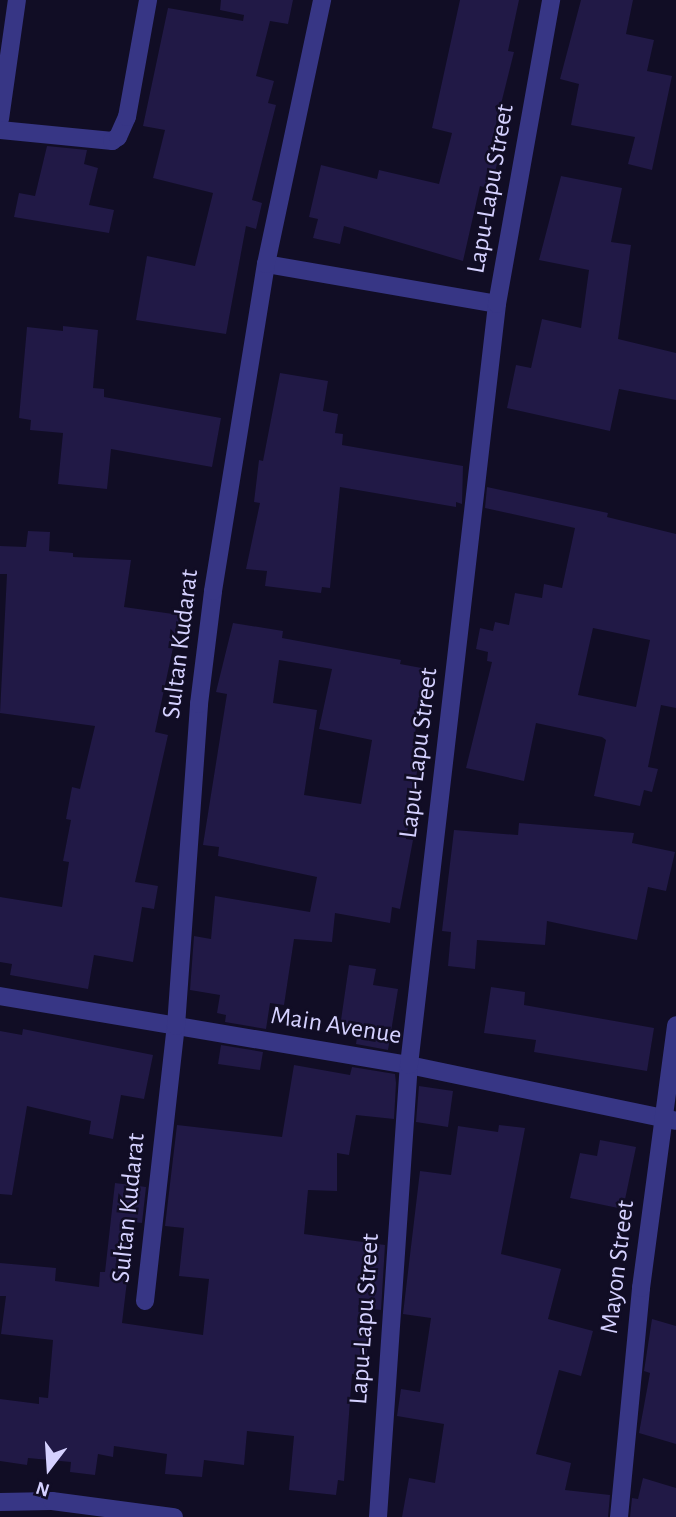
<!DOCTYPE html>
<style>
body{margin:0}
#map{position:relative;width:676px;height:1517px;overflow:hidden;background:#110d25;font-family:"Alegreya Sans",sans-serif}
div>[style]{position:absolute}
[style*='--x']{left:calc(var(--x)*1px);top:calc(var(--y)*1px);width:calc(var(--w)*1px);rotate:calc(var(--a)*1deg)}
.building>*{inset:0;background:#211946}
.minor>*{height:18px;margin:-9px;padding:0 9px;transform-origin:9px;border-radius:9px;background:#373685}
span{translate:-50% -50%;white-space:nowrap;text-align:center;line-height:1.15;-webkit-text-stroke:5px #110d25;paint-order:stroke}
.street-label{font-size:26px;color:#d5d1ff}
.north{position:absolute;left:14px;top:1433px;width:70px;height:70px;-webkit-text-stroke:5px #110d25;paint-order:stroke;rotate:197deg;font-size:19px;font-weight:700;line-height:28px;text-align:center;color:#d5d1ff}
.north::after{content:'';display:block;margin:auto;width:24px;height:32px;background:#d5d1ff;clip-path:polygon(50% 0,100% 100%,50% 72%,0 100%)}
</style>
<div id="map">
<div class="building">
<i style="clip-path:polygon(221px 0,293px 0,288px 24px,270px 21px,256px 76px,274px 81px,268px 103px,276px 105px,252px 200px,262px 203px,256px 229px,246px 226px,226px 334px,136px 320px,147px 256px,195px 266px,213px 193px,153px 178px,165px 130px,143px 126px,168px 8px,243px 21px,244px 15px,220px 10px)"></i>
<i style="clip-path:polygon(460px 0,519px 0,508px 51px,514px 52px,490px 148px,500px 151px,491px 189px,480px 186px,463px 261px,344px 226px,340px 244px,313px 238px,318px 219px,309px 217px,321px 165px,377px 179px,379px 170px,439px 184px,452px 133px,432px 128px)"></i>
<i style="clip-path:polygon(581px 0,633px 0,626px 34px,654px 40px,647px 71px,672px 76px,652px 170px,628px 164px,635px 137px,571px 125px,579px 84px,560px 79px)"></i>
<i style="clip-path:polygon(47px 146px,87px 150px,84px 164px,98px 168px,89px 205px,114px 210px,109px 233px,14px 217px,19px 193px,35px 196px)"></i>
<i style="clip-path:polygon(561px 176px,622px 188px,611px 242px,631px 245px,618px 339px,676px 353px,676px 400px,619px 389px,610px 431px,507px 408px,516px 365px,531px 368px,542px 319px,581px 328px,589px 270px,539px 260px)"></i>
<i style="clip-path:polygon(63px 326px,98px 330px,93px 388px,104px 389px,104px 397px,221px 418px,212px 467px,111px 449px,107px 489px,58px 484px,63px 433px,30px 430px,31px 420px,19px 418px,27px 327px,63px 331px)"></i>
<i style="clip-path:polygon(280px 373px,328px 381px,323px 411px,338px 414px,335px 433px,343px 434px,342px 445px,463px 466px,462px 504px,456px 502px,456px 507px,340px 487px,330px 588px,322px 587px,321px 593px,265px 586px,267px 571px,246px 569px,260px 503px,254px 502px,259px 460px,263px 461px)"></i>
<i style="clip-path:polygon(evenodd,487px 487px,608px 513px,607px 517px,676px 534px,676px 708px,661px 705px,648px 767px,658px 769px,652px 792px,644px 790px,640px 806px,594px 796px,606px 740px,602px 737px,536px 723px,524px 781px,466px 768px,492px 662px,487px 661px,488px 652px,476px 649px,480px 628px,493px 631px,495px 622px,509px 625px,515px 593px,542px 598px,544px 584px,562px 588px,575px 528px,485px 508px,487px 487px,593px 628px,650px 640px,636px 707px,578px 695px,593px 628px)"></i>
<i style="clip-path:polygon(28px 531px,50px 532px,49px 551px,73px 553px,73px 557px,131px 560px,124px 607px,180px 615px,155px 732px,168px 735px,135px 882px,158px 886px,154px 909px,142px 907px,133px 962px,94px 955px,88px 989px,10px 975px,12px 964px,0 962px,0 897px,62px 907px,69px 862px,63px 861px,71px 820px,66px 819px,72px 787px,80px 789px,95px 726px,0 713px,7px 574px,0 574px,0 546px,26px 547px)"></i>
<i style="clip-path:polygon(evenodd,233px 623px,283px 631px,282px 638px,401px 660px,400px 664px,427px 669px,415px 733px,423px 735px,406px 839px,413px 840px,400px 909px,392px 907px,390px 923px,335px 913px,332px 942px,294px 939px,284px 1005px,270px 1003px,266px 1029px,225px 1022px,226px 1015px,217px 1013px,220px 995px,190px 990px,194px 936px,211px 939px,215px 896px,310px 912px,317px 877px,218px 856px,219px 847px,203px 845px,227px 694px,216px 692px,233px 623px,279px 660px,332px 669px,319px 729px,372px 740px,361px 804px,304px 795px,317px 710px,273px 703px,279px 660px)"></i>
<i style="clip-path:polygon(519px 823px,634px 833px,632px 843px,675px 852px,666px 891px,648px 887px,637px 940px,547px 921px,545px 945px,477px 940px,475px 969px,448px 966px,451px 932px,442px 931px,454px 830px,518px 835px)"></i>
<i style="clip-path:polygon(349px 965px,376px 969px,373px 985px,398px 989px,388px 1050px,356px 1044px,358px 1030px,340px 1027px)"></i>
<i style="clip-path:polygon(491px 987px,525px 992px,524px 1005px,654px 1028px,647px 1071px,534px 1052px,536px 1040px,484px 1033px)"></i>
<i style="clip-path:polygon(23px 1029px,153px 1055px,144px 1099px,121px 1095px,113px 1139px,89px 1134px,91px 1121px,27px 1106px,12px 1195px,0 1194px,0 1031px,22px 1035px)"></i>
<i style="clip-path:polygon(221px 1045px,263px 1052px,260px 1070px,218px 1064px)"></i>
<i style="clip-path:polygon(294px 1065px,350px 1075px,352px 1067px,395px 1074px,396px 1083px,394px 1119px,356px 1115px,349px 1155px,337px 1153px,337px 1191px,308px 1190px,304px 1234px,385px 1245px,381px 1310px,372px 1309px,364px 1375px,352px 1374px,344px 1481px,338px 1480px,336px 1495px,289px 1490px,294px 1436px,247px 1431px,244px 1465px,204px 1460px,202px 1477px,165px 1474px,167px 1454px,114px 1446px,113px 1457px,98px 1454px,95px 1475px,70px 1472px,71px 1462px,28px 1458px,27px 1465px,0 1461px,0 1399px,39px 1404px,39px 1397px,48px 1398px,53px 1340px,1px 1334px,6px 1296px,0 1296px,0 1263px,56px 1268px,55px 1281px,99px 1287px,100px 1272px,105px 1272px,115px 1183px,146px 1187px,142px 1223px,134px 1222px,122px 1323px,203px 1335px,209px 1279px,179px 1276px,184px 1228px,165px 1226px,177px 1125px,282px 1137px)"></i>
<i style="clip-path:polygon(419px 1086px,453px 1091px,448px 1127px,416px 1122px)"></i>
<i style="clip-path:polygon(499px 1125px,525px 1128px,501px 1254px,561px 1269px,548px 1319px,593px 1331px,581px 1376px,559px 1370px,536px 1454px,571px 1463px,565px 1490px,610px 1495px,608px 1517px,402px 1517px,409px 1478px,435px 1483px,444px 1424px,397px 1416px,401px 1389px,420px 1392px,431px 1318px,403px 1314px,420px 1171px,451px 1175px,458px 1126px,498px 1132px)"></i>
<i style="clip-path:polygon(600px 1140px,636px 1147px,623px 1209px,570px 1198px,580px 1153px,597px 1156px)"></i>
<i style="clip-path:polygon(652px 1319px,676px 1326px,676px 1444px,639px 1433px,650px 1373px,644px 1371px)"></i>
<i style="clip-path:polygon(643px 1478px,676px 1488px,676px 1517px,630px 1517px,632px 1498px,638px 1499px)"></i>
</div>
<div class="minor">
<i style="--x:0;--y:119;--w:120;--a:-81.9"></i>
<i style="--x:0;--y:130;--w:113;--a:5.6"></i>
<i style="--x:112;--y:141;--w:7;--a:-34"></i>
<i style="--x:118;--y:137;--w:22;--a:-66"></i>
<i style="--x:127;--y:117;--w:119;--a:-79.8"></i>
<i style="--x:266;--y:264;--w:234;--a:9.8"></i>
<i style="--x:0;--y:996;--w:415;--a:9.6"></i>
<i style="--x:409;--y:1065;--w:273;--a:11.8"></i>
<i style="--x:145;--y:1301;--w:277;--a:-83.6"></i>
<i style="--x:176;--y:1026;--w:323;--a:-85.9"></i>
<i style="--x:199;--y:704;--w:114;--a:-82.9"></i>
<i style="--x:213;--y:591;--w:331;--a:-80.8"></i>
<i style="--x:266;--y:264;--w:270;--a:-78"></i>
<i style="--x:0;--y:1502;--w:52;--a:-1.1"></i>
<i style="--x:52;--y:1501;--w:123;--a:7.5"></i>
<i style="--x:378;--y:1517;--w:453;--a:-86.1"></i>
<i style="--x:409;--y:1065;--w:766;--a:-83.4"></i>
<i style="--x:497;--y:304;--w:309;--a:-79.9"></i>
<i style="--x:619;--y:1517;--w:230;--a:-84.5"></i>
<i style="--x:641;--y:1288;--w:265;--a:-82.4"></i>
</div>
<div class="street-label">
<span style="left:491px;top:189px;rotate:-80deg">Lapu-Lapu Street</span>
<span style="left:181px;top:644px;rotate:-83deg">Sultan Kudarat</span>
<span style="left:419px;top:753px;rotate:-83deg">Lapu-Lapu Street</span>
<span style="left:336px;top:1026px;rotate:9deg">Main Avenue</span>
<span style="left:129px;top:1208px;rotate:-84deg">Sultan Kudarat</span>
<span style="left:618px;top:1267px;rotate:-83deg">Mayon Street</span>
<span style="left:365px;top:1319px;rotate:-86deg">Lapu-Lapu Street</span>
</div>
<div class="north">N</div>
</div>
